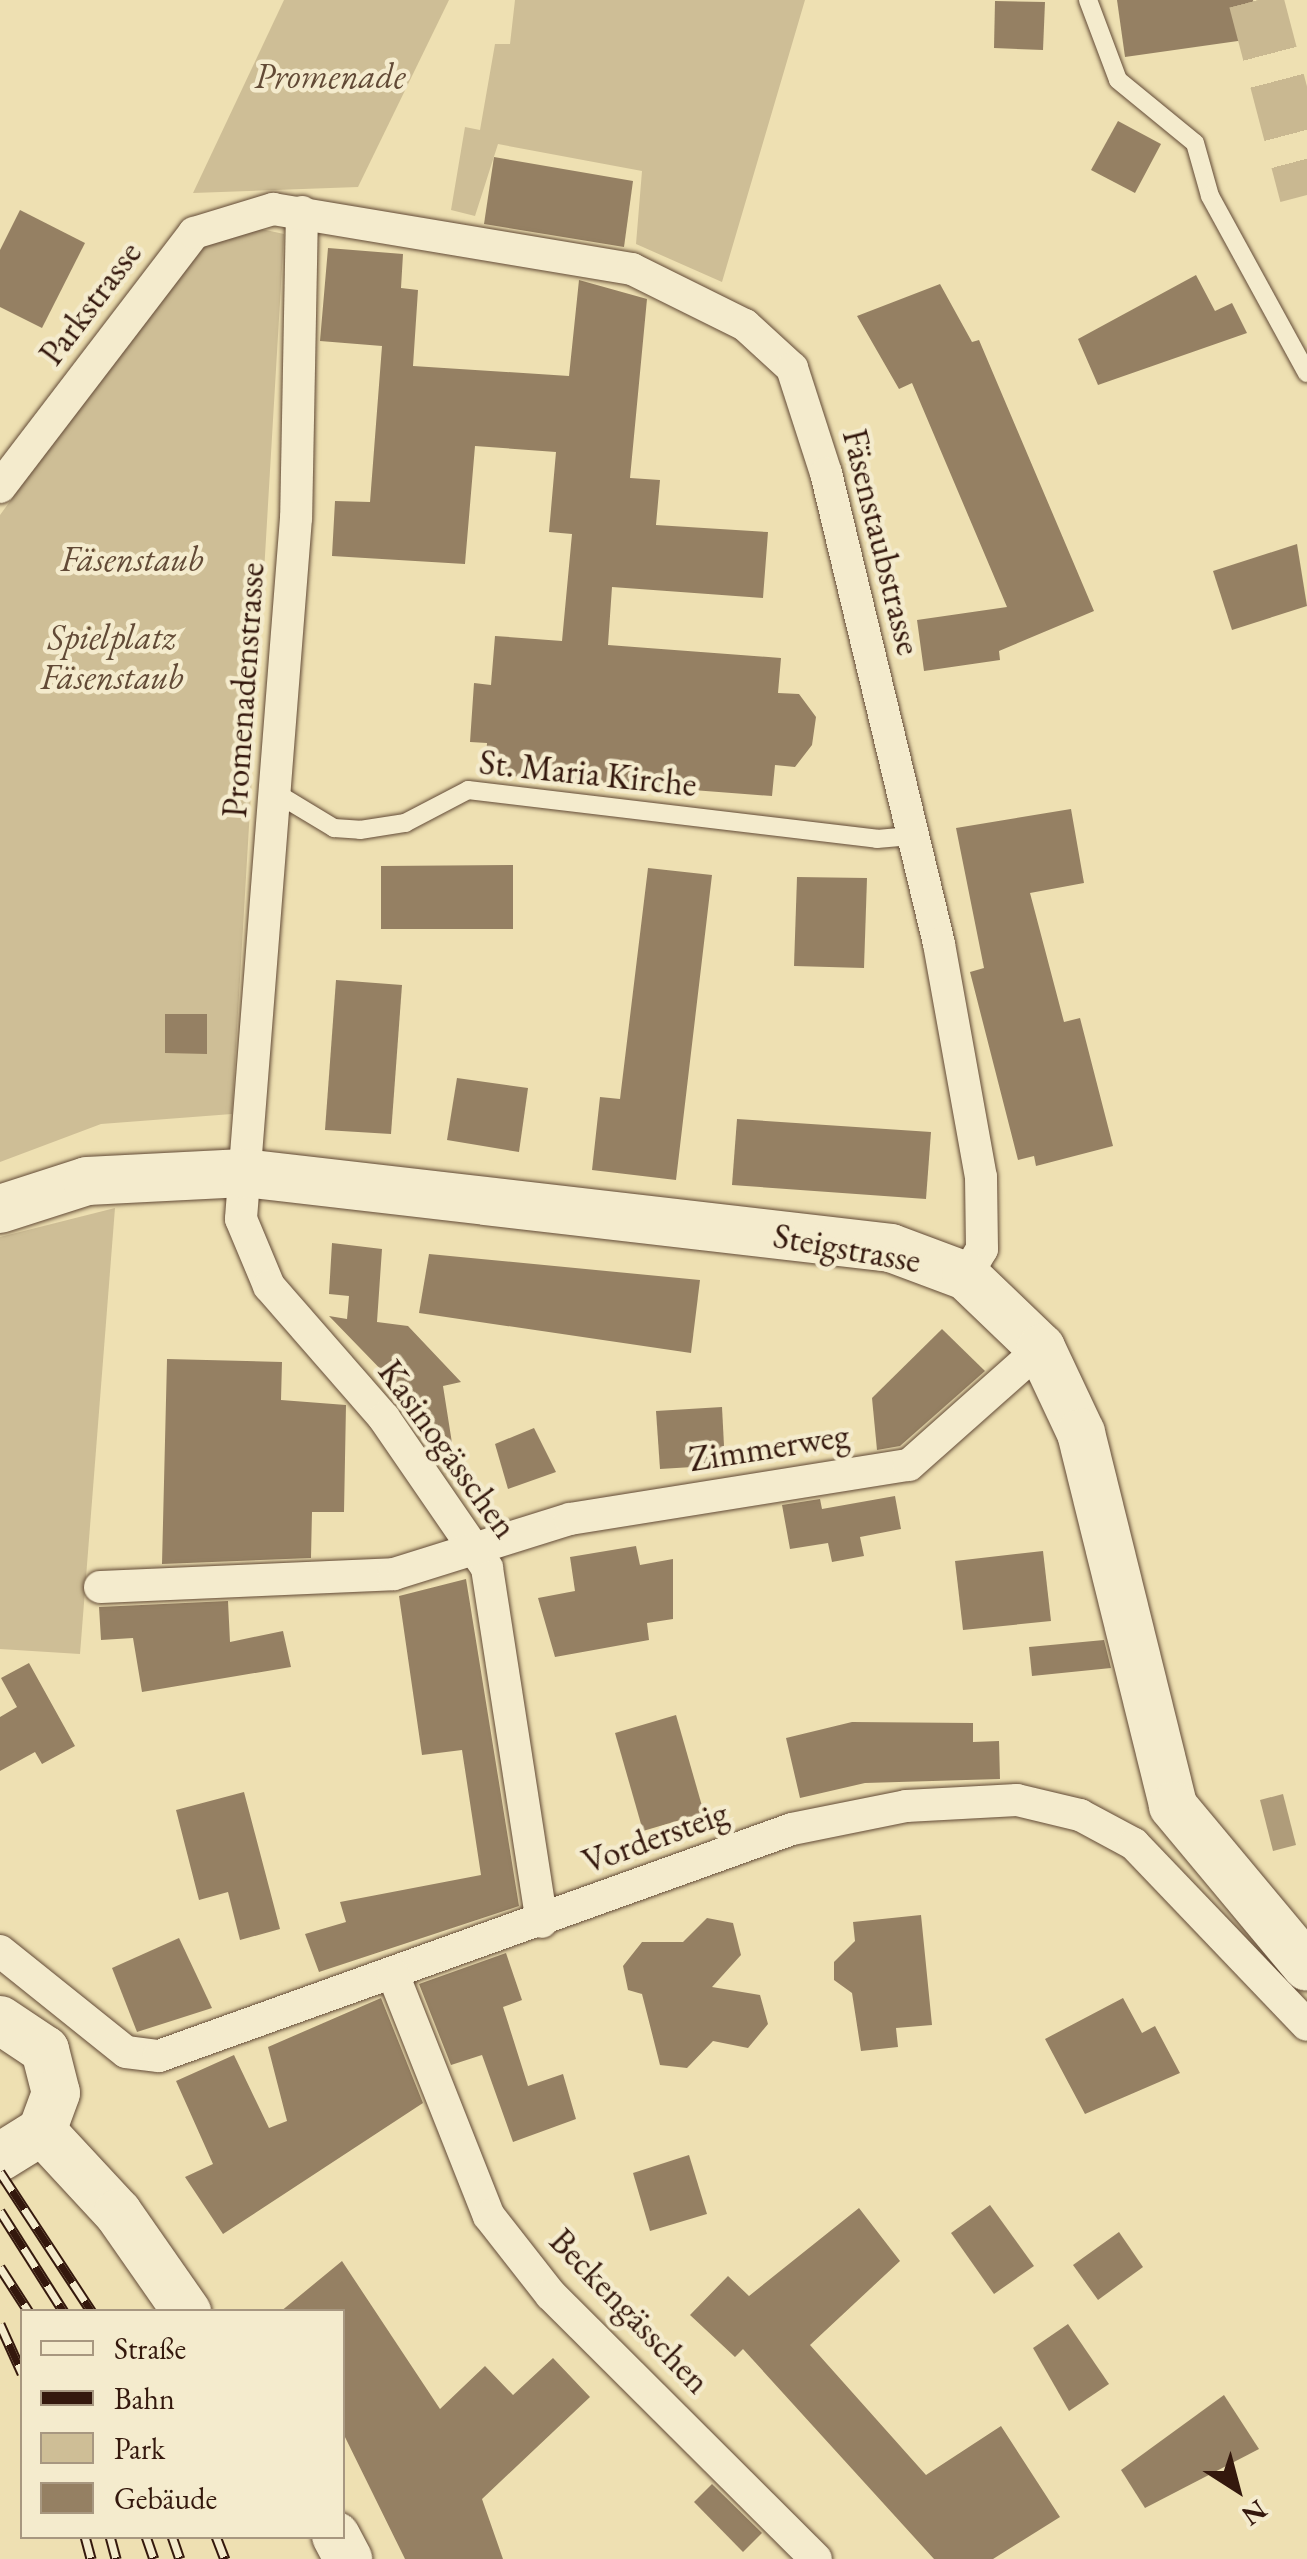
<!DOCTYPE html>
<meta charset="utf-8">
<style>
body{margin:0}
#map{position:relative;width:1307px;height:2559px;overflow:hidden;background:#eee0b2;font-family:"EB Garamond",serif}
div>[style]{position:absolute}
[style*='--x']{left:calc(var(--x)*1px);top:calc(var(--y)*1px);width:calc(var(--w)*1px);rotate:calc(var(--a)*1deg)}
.green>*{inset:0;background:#cebe96}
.water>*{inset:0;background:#af9c7a}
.building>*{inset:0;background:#958063}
.highway-tunnel>*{height:55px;margin-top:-27.5px;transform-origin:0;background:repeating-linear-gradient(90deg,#c9b891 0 55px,transparent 0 83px)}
.roads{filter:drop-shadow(0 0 2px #624a36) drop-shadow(0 0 2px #624a36)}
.lane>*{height:18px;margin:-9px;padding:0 9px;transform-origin:9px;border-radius:9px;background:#f4ebcd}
.street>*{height:32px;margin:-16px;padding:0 16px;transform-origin:16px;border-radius:16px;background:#f4ebcd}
.secondary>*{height:48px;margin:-24px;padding:0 24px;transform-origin:24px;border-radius:24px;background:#f4ebcd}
.rail>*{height:11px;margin-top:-5.5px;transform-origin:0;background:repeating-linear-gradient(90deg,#f4ebcd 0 22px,#34180d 0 44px);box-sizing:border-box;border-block:2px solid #34180d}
span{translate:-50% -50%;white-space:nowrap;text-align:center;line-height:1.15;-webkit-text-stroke:9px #f4ebcd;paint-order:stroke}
.park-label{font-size:35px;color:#624a36;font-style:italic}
.street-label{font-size:35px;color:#34180d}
.legend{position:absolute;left:20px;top:2309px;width:325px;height:230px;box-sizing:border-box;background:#f4ebcd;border:2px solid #a79780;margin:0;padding:12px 18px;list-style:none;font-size:30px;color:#34180d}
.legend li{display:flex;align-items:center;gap:20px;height:50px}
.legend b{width:50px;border:2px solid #a79780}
.north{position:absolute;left:1187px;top:2439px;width:100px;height:100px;-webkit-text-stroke:8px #f4ebcd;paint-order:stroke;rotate:144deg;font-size:28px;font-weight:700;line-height:40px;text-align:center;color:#34180d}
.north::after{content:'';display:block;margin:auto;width:35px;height:45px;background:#34180d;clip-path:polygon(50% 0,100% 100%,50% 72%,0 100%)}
</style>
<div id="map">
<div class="green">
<i style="clip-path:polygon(284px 0,449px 0,358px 187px,193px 193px)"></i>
<i style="clip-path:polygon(515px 0,805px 0,722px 282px,636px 244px,642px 171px,498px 144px,475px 216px,451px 210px,465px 127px,480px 130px,495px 44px,510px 44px)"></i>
<i style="clip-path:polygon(242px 225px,284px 234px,232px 1114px,101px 1124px,0 1162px,0 515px,202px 238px)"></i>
<i style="clip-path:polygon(115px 1208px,80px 1654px,0 1649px,0 1237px)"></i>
</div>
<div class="water">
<i style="clip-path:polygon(1283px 1794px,1296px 1845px,1273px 1851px,1260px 1800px)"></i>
</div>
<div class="building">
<i style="clip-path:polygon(1117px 0,1253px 0,1259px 38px,1125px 57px)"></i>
<i style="clip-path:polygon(995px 1px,1045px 2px,1043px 50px,994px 48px)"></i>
<i style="clip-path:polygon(1118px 121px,1161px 144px,1135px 193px,1091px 170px)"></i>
<i style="clip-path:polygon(494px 157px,633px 181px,624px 247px,484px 224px)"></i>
<i style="clip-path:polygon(20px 210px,85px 243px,42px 328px,0 307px,0 250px)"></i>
<i style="clip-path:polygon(328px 248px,403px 254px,401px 288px,418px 290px,413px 366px,569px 376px,579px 280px,647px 299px,630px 478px,660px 480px,656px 525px,768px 532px,763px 598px,612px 587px,608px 645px,781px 658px,778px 693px,799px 694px,816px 717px,812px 745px,795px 767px,775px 765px,772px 796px,485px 774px,487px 743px,470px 742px,474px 683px,491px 685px,495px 636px,562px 641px,572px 534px,549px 532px,556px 452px,475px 446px,465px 564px,332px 556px,335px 501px,370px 502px,382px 346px,320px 341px)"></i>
<i style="clip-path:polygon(1196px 275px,1215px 311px,1232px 303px,1247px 333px,1098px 385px,1078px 339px)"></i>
<i style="clip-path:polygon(940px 284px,972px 342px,979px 340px,1094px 611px,999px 651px,1000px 660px,924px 671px,917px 620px,1007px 607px,912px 383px,899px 389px,857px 316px)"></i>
<i style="clip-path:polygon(1297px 544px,1307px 606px,1232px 630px,1213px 571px)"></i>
<i style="clip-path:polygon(1071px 809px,1084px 883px,1030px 893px,1064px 1022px,1080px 1018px,1113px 1146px,1036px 1166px,1034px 1156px,1018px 1160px,970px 972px,984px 968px,956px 828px)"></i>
<i style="clip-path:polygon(513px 865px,513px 929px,381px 929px,381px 866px)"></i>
<i style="clip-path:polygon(648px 868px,712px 875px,676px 1180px,592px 1170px,600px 1097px,620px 1099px)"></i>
<i style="clip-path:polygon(797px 877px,867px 878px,864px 968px,794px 966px)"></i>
<i style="clip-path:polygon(336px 980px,402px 985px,391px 1134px,325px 1130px)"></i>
<i style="clip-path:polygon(165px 1014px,207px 1014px,207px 1054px,165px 1053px)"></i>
<i style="clip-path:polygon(457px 1078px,528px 1088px,519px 1152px,447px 1140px)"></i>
<i style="clip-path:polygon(737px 1119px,931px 1132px,926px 1199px,732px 1185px)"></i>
<i style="clip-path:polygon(332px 1243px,382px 1249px,377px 1322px,408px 1326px,461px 1382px,443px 1386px,452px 1443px,329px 1316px,347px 1319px,349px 1296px,329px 1294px)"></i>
<i style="clip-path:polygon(429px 1254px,700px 1280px,691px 1353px,419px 1313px)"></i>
<i style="clip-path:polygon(942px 1329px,985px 1371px,900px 1446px,877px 1450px,872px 1398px)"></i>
<i style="clip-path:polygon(167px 1359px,282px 1362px,281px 1400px,346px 1405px,344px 1512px,312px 1512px,311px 1558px,162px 1564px)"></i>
<i style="clip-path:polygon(722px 1407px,725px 1465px,660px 1469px,656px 1411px)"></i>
<i style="clip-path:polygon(534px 1428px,556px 1472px,508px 1489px,495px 1444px)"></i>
<i style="clip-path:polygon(895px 1496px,901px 1529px,860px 1537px,864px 1556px,832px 1562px,828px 1543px,790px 1549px,782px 1505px,820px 1499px,822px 1509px)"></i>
<i style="clip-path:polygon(636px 1546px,640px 1565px,673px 1559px,673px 1619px,647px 1623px,649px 1640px,555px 1657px,538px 1598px,575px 1591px,570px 1557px)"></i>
<i style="clip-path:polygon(1043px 1551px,1051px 1621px,963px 1630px,955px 1561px)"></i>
<i style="clip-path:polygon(466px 1579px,519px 1906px,319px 1972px,305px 1934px,346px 1922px,340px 1902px,481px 1875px,462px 1750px,422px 1755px,399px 1596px)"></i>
<i style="clip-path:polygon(228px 1601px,230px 1642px,283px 1631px,291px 1667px,142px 1692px,133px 1638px,101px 1640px,99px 1607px)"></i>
<i style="clip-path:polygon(1104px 1640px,1111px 1668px,1032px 1676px,1029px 1647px)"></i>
<i style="clip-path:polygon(29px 1663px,75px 1746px,42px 1764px,35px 1752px,0 1771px,0 1717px,17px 1707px,1px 1678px)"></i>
<i style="clip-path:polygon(676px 1715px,704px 1813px,643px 1831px,615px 1733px)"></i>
<i style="clip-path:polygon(852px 1722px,973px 1723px,973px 1742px,999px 1741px,1000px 1779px,865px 1783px,800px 1798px,786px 1738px)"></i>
<i style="clip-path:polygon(244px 1792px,280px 1929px,240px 1940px,228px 1892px,199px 1900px,176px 1810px)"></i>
<i style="clip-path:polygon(921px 1915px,932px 2025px,896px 2028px,898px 2047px,861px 2051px,852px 1993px,834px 1980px,834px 1962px,855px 1941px,853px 1922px)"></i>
<i style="clip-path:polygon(707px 1918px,733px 1923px,741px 1955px,712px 1987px,760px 1995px,768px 2024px,748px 2048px,713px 2041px,687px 2068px,660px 2065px,642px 1994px,628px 1990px,623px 1966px,642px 1942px,683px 1942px)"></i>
<i style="clip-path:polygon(179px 1938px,212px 2008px,137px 2032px,112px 1968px)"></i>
<i style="clip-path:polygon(506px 1953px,522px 2000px,503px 2007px,528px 2086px,563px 2074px,576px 2119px,513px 2142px,482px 2055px,451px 2065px,419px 1984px)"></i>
<i style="clip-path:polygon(381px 1998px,423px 2103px,223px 2234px,185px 2177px,213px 2164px,176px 2081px,234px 2055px,269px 2128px,287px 2121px,268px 2047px)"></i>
<i style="clip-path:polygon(1123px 1998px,1142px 2033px,1155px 2026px,1180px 2073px,1085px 2114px,1045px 2039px)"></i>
<i style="clip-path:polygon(689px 2155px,707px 2214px,650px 2231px,633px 2173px)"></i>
<i style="clip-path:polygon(990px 2205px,1034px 2266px,994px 2294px,951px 2233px)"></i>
<i style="clip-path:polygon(859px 2208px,900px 2261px,810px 2345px,926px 2475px,1001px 2426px,1060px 2517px,993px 2559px,934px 2559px,743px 2349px,735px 2357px,690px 2315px,728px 2276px,749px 2296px)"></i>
<i style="clip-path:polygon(1119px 2232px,1143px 2267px,1098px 2300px,1073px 2265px)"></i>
<i style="clip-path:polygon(342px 2261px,440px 2409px,485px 2366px,513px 2395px,553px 2358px,590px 2397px,482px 2499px,503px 2559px,405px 2559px,342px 2431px,342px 2312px,280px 2312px)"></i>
<i style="clip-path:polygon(1068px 2324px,1109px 2384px,1069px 2411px,1033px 2348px)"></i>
<i style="clip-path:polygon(1224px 2395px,1259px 2449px,1145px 2508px,1121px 2470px)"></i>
<i style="clip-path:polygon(712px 2484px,762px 2533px,743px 2552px,694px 2502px)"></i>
</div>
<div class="highway-tunnel">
<i style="--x:1256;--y:0;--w:201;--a:75.3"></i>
</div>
<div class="roads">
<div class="lane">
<i style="--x:1088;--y:0;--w:85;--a:69.4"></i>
<i style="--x:1118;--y:80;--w:99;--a:39.3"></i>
<i style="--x:1195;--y:143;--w:55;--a:74.2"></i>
<i style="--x:1210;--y:196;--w:202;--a:61.3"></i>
<i style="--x:276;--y:793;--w:68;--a:31.1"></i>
<i style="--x:334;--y:828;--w:26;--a:4"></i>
<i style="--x:360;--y:830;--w:46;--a:-8.8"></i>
<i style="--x:405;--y:823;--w:71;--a:-27.6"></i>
<i style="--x:468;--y:790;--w:412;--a:6.8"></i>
<i style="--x:877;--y:839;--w:37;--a:-5"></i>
</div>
<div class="street">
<i style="--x:302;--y:212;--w:306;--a:91.1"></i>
<i style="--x:296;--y:518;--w:703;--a:94.49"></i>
<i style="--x:241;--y:1219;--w:73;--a:67.3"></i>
<i style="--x:269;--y:1286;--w:175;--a:48.9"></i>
<i style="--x:384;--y:1418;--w:182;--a:55.5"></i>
<i style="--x:487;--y:1568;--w:358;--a:81.2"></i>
<i style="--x:0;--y:487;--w:320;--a:-52.6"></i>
<i style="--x:194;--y:233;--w:83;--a:-16.9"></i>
<i style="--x:273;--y:209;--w:364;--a:9.5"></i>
<i style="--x:632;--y:269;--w:126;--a:26.4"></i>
<i style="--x:745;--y:325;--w:64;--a:42.5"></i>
<i style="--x:792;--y:368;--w:110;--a:72.1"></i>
<i style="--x:826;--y:473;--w:484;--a:76.5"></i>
<i style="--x:939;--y:944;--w:237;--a:79.8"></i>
<i style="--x:981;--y:1177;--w:72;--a:89.2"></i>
<i style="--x:982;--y:1249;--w:31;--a:121"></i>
<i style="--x:100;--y:1587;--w:294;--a:-2.5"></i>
<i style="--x:394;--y:1574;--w:184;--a:-17.4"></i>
<i style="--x:570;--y:1519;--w:343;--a:-9.1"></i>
<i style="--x:909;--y:1465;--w:176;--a:-41.6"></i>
<i style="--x:0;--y:1951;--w:161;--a:38.7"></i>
<i style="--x:126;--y:2052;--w:33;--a:7"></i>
<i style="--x:159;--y:2056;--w:672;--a:-19.73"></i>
<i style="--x:792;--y:1829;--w:116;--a:-11.4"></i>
<i style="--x:906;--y:1806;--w:111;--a:-3.1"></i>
<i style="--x:1017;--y:1800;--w:65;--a:13.4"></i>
<i style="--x:1080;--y:1815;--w:61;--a:28.2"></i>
<i style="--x:1134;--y:1844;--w:250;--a:46.3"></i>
<i style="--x:393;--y:1974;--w:260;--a:68.4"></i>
<i style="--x:489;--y:2216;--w:100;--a:51.9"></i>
<i style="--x:551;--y:2295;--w:374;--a:44.9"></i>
</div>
<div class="secondary">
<i style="--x:0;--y:1209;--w:91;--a:-17.8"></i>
<i style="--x:87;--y:1181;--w:157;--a:-2.9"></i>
<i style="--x:244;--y:1173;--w:651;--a:6.61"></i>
<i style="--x:891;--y:1248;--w:80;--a:20.5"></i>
<i style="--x:966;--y:1276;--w:104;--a:43.8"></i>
<i style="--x:1041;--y:1348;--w:94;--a:64.8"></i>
<i style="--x:1081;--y:1433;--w:384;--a:76.1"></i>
<i style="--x:1173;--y:1806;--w:209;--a:50.2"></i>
<i style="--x:0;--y:2020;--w:54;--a:33.7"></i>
<i style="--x:45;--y:2050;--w:44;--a:75.7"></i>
<i style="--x:56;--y:2093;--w:40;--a:110.2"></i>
<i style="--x:42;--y:2131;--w:49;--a:148.2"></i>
<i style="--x:42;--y:2131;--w:112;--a:47.2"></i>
<i style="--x:118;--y:2213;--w:121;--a:55.1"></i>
<i style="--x:336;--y:2536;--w:26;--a:62"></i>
</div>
</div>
<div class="rail">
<i style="--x:0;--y:2172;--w:168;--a:56.7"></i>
<i style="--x:0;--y:2211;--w:120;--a:57.6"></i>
<i style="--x:0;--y:2267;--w:54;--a:57.2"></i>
<i style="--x:0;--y:2324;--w:54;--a:65.8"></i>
<i style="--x:85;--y:2536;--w:24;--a:75"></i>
<i style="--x:110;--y:2536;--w:24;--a:75"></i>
<i style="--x:146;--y:2536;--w:24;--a:71"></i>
<i style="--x:172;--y:2536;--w:24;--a:71"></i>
<i style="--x:216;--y:2536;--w:25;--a:69"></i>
</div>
<div class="park-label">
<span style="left:330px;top:76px">Promenade</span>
<span style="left:132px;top:559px">Fäsenstaub</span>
<span style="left:112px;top:657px">Spielplatz<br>Fäsenstaub</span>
</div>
<div class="street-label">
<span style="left:90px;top:303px;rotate:-53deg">Parkstrasse</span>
<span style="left:882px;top:542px;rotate:76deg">Fäsenstaubstrasse</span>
<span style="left:243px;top:690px;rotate:-86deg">Promenadenstrasse</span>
<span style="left:588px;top:773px;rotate:6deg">St. Maria Kirche</span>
<span style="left:847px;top:1248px;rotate:10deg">Steigstrasse</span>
<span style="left:769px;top:1447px;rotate:-9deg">Zimmerweg</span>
<span style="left:448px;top:1449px;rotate:54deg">Kasinogässchen</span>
<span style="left:655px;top:1837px;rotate:-20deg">Vordersteig</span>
<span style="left:630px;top:2311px;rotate:46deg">Beckengässchen</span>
</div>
<ul class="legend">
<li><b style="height:12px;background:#f4ebcd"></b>Straße</li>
<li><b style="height:12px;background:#34180d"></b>Bahn</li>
<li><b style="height:28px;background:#cebe96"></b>Park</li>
<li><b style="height:28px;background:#958063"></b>Gebäude</li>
</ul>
<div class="north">N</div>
</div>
